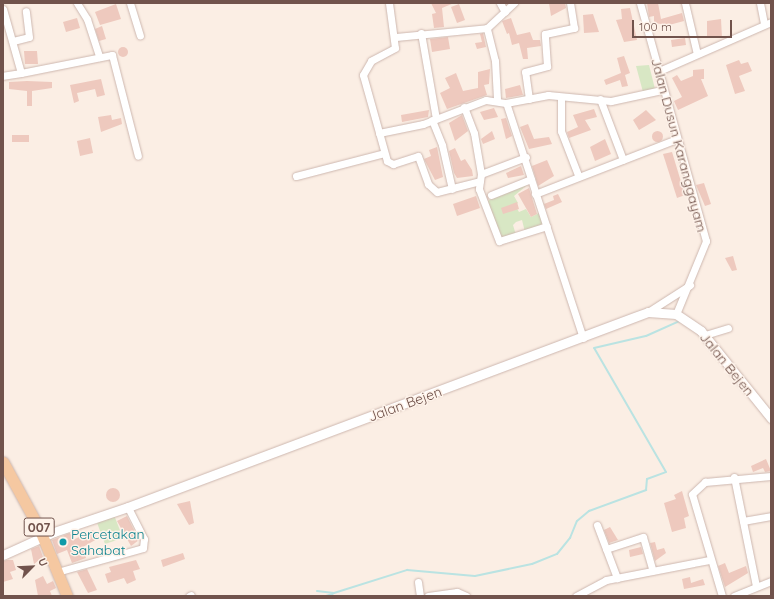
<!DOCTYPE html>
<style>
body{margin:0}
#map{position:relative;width:774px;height:599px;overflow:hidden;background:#fbeee4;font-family:Quicksand,sans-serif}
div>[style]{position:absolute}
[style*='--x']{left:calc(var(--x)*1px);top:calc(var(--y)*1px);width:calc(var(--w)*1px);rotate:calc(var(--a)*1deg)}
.green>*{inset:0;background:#d8e7c4}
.stream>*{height:2px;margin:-1px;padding:0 1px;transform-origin:1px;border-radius:1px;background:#bae3e2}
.building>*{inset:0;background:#eec9be}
.round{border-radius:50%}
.roads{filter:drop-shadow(0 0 1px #cdb7af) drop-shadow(0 0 1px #cdb7af)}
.minor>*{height:7px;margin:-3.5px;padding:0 3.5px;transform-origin:3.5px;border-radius:3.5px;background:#fff}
.tertiary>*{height:9px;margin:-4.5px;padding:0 4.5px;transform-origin:4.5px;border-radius:4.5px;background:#fff}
.primary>*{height:11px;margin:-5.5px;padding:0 5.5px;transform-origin:5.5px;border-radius:5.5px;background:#f5c8a1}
.dots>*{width:11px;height:11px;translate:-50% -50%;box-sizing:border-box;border:2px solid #fef3ea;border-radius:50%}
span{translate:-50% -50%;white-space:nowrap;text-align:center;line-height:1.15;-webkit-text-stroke:3px #fef3ea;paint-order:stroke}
.shield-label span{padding:1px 3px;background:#fef3ea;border:1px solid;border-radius:3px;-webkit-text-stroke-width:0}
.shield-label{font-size:13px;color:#71534c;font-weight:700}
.street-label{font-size:14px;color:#71534c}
.culture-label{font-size:14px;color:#0d838f}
.left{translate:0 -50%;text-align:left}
.frame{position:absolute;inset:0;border:4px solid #71534c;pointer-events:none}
.north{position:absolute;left:12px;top:547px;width:40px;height:40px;-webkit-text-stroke:3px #fef3ea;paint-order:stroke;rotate:66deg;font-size:11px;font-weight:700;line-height:16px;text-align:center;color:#71534c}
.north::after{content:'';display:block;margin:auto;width:14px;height:18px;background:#71534c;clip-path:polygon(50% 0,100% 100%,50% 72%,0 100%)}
.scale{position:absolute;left:632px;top:20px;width:100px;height:18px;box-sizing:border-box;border:2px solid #71534c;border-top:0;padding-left:5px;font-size:12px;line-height:14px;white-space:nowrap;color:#71534c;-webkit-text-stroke:3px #fef3ea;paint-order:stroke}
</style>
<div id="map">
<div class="green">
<i style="clip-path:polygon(649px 65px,655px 89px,643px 92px,636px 66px)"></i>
<i style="clip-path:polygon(531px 182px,514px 196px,518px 203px,515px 205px,519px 212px,526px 209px,531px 217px,541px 212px,545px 225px,525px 232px,522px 220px,516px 222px,513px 225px,516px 235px,501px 241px,485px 202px)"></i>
<i style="clip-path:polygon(114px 515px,123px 538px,105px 544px,96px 520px)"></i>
</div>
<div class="stream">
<i style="--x:317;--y:591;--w:17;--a:7"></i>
<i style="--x:334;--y:593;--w:77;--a:-17.5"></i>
<i style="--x:407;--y:570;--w:68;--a:5"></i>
<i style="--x:475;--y:576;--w:58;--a:-11.9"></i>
<i style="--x:532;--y:564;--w:27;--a:-22"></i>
<i style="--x:557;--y:554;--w:21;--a:-51"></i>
<i style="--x:570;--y:538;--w:18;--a:-68"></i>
<i style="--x:577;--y:521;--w:16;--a:-40"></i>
<i style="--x:589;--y:511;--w:61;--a:-20.2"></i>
<i style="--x:646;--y:490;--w:11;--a:-85"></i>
<i style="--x:647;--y:479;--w:20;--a:-20"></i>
<i style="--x:666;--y:472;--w:143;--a:-120.1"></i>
<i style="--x:594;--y:348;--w:53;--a:-13"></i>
<i style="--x:646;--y:336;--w:37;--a:-24"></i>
<i style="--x:326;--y:596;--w:7;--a:-16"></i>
</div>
<div class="building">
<i style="clip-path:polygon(431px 3px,454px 3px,442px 8px,444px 27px,434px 28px,432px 14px,436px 13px)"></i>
<i style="clip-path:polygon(549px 3px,565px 3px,566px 8px,551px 16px)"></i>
<i style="clip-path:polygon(647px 3px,658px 3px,661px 19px,682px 13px,684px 21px,669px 25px,654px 23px,654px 16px,649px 17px)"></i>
<i style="clip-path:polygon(116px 4px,121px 19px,100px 25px,95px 12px)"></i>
<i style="clip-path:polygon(459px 4px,465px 20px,457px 23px,451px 7px)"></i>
<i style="clip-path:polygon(630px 8px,637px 40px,624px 42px,616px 20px,622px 19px,621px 9px)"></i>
<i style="clip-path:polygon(593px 14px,599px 32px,584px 33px,583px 15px)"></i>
<i style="clip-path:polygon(77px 18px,80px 28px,66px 32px,63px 22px)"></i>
<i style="clip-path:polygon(511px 18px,517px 35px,530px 32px,533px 40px,540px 40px,541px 46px,527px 48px,528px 59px,523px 59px,519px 43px,512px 45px,509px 33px,507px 34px,502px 21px)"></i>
<i style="clip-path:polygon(721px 19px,722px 38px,707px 38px,707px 21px)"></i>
<i style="clip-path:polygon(102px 26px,106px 39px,99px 41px,95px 29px)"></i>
<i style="clip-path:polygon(483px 33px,486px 47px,477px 49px,475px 43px,482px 42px,480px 34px)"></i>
<i style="clip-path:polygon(448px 37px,450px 49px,432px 52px,430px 39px)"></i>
<i style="clip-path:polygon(685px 38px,686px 45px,672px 47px,671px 40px)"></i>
<i class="round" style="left:118px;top:47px;width:10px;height:10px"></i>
<i style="clip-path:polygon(24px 51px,37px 51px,38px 64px,25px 64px)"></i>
<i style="clip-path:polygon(624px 56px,630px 73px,625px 75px,628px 86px,622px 87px,620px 80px,606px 85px,604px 80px,621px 73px,617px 58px)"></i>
<i style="clip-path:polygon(739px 60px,741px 64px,748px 62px,752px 71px,739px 76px,745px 91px,735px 94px,726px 65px)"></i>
<i style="clip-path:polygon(490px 69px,489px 84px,484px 85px,487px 95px,447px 109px,440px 93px,450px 88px,445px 78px,456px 73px,463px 91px,478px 88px,478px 72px)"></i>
<i style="clip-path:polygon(704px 69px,704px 79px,701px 79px,708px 96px,678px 110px,674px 101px,682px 97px,672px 78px,677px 75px,681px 81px,693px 76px,693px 70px)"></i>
<i style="clip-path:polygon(101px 79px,105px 95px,97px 97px,95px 89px,77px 93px,79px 101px,74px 103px,70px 85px)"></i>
<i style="clip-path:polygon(27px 81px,52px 82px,52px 88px,32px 91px,32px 106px,27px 106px,27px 91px,9px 89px,9px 82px)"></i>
<i style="clip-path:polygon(520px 85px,523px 95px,506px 98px,505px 89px)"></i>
<i style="clip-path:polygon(494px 108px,498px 117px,484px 120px,480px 112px)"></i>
<i style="clip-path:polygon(594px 109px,597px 117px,585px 120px,591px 130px,569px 138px,567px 132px,578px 127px,573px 115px)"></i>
<i style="clip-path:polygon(429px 110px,428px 117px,402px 122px,401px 115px)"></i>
<i style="clip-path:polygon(646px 110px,656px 120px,639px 130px,633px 120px)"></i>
<i style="clip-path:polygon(111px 115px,112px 120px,121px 118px,122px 124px,101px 132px,98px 117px)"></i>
<i style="clip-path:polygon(462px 115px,468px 131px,455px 141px,449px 123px)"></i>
<i style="clip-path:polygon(506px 118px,512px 136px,506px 139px,501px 119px)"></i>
<i style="clip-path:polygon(528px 124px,534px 139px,549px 137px,552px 144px,529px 149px,520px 127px)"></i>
<i class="round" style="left:651.5px;top:130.5px;width:11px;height:11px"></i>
<i style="clip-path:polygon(492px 131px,495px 139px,483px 144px,481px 139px)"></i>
<i style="clip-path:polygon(12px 135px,29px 135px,29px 142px,12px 142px)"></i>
<i style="clip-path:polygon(90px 138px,93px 153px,80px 156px,77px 141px)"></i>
<i style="clip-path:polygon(605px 139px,611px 154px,595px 161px,590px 147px)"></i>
<i style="clip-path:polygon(437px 147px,443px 177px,435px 180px,424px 159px,431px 156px,429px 150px)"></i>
<i style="clip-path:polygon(455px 148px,461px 161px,465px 159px,472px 170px,473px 176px,457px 178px,454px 173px,449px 151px)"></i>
<i style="clip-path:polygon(672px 152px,685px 195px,677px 198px,663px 154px)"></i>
<i style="clip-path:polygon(547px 160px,554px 176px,538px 186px,532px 166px)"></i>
<i style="clip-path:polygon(521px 166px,524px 175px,508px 178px,506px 173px)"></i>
<i style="clip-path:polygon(704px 183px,711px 204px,705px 206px,696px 185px)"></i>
<i style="clip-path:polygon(529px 188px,537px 214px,531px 217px,518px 194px)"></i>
<i style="clip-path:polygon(558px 194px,562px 202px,546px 209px,544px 204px,554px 200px,553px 196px)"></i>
<i style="clip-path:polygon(476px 196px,480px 208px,457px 216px,453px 204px)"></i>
<i style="clip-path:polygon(517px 202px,519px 209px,503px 214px,501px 208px)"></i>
<i style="clip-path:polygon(733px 256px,737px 270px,732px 271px,725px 258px)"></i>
<i style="clip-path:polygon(766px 459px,771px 471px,765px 472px,763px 468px,753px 472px,751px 466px)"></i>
<i class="round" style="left:106px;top:488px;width:14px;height:14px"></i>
<i style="clip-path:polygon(682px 491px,689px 516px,684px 518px,686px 528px,672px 532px,664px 503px,676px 499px,674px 495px)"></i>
<i style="clip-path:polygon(190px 501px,194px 523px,189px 525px,177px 504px)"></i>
<i style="clip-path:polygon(127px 516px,139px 540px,131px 546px,117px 521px)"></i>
<i style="clip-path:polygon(610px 527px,618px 540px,609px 543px,604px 530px)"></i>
<i style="clip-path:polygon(93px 530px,97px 539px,83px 547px,86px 558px,72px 563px,67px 550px,57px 554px,52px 540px,70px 533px,73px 540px)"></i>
<i style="clip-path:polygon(655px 542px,657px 550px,664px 548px,666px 553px,655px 561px,650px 543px)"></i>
<i style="clip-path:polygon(39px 546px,43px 557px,34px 564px,31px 549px)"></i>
<i style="clip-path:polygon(641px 547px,643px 554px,630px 557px,629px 550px)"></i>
<i style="clip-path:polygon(183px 553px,185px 559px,163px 567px,161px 560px)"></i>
<i style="clip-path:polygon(7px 560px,13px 560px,16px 570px,10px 572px,13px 579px,3px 582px,3px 561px)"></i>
<i style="clip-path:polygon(136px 560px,140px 569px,133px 571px,136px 580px,127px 584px,124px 578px,108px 583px,105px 574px,111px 572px,109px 567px)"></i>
<i style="clip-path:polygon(725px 563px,729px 573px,746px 566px,748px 573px,725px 587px,718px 566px)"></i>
<i style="clip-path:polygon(87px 569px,97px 590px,88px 593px,77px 572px)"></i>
<i style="clip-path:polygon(43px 576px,47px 584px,53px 581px,56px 588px,50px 591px,52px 596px,38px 596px,35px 580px)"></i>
<i style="clip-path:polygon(690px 577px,691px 583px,703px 579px,705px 585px,684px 589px,682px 579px)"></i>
</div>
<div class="roads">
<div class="minor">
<i style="--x:77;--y:3;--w:19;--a:58"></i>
<i style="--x:87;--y:19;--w:40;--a:72"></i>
<i style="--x:130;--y:3;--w:34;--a:73"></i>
<i style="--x:389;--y:3;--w:45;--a:82.4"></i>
<i style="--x:395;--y:48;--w:27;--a:152"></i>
<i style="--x:371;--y:61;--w:16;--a:120"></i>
<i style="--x:363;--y:75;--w:89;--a:74.4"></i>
<i style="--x:387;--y:161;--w:7;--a:27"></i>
<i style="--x:393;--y:164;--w:26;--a:-18"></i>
<i style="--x:418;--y:156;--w:30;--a:70"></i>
<i style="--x:428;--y:184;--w:12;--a:42"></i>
<i style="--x:437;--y:192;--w:44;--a:-14.3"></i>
<i style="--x:500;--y:3;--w:10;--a:61"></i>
<i style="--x:640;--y:3;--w:247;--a:74.5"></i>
<i style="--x:706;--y:241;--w:79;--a:112.3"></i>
<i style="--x:685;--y:3;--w:52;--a:76.8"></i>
<i style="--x:760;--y:3;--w:21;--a:79"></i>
<i style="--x:3;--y:9;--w:66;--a:74.3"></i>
<i style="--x:21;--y:73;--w:18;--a:171"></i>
<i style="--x:421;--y:33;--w:87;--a:80.1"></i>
<i style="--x:396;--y:37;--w:91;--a:-5.6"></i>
<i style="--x:13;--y:41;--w:16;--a:-14"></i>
<i style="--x:29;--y:37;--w:26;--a:-97"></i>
<i style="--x:659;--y:71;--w:122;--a:-23.6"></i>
<i style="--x:21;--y:73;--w:93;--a:-11.2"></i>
<i style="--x:112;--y:55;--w:104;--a:75.6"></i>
<i style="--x:561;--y:98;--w:33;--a:90"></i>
<i style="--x:561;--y:131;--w:47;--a:68.9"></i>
<i style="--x:497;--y:99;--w:38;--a:-93"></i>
<i style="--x:495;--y:61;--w:34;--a:-104"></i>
<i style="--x:487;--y:28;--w:37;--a:-43"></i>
<i style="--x:529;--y:99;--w:27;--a:-98"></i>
<i style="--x:525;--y:72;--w:23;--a:-15"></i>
<i style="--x:547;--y:66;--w:32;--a:-94"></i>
<i style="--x:545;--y:34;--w:30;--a:-12"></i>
<i style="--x:574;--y:28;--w:25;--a:-99"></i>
<i style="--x:600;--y:99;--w:65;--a:69.3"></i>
<i style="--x:464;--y:107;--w:28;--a:69"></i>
<i style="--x:474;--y:133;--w:42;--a:80.3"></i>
<i style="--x:481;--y:174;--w:48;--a:-20.7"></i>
<i style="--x:432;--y:120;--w:27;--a:68"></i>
<i style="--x:442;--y:145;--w:45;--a:77.2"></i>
<i style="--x:379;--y:133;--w:45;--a:-11.6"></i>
<i style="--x:423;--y:124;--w:67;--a:-20.9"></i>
<i style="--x:486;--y:100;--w:20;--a:9"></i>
<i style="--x:481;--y:174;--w:15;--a:98"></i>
<i style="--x:479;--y:189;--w:56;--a:69"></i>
<i style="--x:499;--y:241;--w:50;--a:-17.4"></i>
<i style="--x:296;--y:176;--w:91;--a:-14.6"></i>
<i style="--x:535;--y:194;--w:152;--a:-21.2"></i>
<i style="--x:491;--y:195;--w:43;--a:-21.8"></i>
<i style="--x:648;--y:312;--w:50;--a:-32.7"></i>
<i style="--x:705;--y:335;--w:24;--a:-17"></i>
<i style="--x:583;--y:338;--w:247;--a:-108.1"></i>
<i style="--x:506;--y:103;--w:43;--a:-10.8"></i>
<i style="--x:548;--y:95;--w:63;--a:5.4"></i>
<i style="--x:611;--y:101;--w:52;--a:-12.2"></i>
<i style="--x:734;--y:477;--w:111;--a:78.6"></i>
<i style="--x:743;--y:521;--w:28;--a:-10"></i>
<i style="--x:597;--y:525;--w:57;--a:69.3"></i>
<i style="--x:606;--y:549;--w:39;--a:-18"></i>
<i style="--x:643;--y:537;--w:35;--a:74"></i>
<i style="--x:57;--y:572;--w:89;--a:-15.6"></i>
<i style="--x:143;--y:548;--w:9;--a:-84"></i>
<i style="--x:144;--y:539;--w:36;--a:-117"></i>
<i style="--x:418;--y:582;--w:14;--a:82"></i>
<i style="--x:189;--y:596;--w:2;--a:-27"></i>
<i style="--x:428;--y:596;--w:29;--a:-8"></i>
<i style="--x:457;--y:592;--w:10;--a:24"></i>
<i style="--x:576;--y:596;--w:34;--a:-28"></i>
<i style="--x:606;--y:580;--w:105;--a:-11"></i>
<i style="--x:722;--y:596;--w:106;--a:-106.4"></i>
<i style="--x:692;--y:494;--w:18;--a:-43"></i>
<i style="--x:705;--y:482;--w:66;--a:-5.2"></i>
<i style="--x:734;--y:596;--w:40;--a:-22"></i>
</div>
<div class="tertiary">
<i style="--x:3;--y:555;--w:56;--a:-24.3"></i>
<i style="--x:54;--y:532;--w:78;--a:-18.7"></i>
<i style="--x:128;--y:507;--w:555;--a:-20.56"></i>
<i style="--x:648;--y:312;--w:28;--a:4"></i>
<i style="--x:676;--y:314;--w:30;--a:34"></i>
<i style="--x:701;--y:331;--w:112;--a:51.2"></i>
</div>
<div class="primary">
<i style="--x:3;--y:462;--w:75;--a:61.4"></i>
<i style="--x:39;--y:528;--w:74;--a:67.6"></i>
</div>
</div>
<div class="dots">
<i style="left:63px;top:542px;background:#0f9aa8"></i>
</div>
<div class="shield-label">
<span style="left:39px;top:527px">007</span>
</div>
<div class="street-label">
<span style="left:679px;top:145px;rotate:75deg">Jalan Dusun Karanggayam</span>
<span style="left:727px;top:364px;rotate:51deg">Jalan Bejen</span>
<span style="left:405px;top:404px;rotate:-20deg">Jalan Bejen</span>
</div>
<div class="culture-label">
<span class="left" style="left:71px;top:542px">Percetakan<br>Sahabat</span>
</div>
<div class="frame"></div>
<div class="north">U</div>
<div class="scale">100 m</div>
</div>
